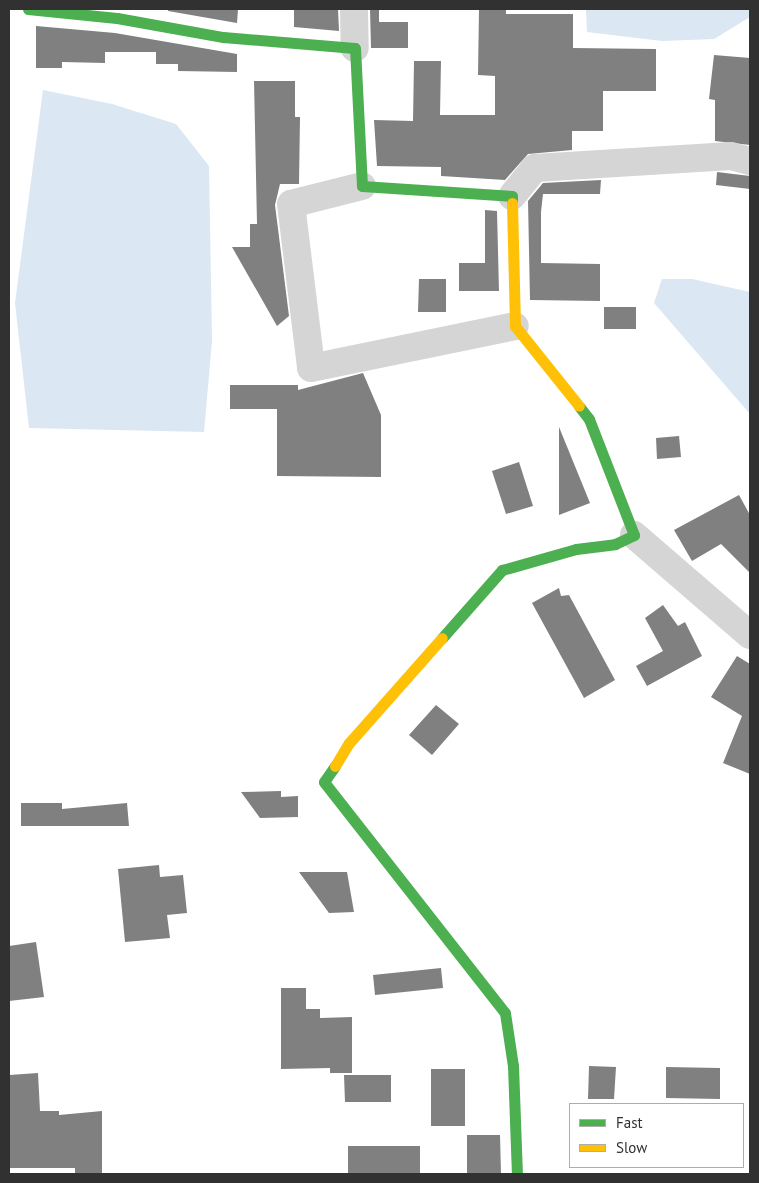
<!DOCTYPE html>
<style>
body{margin:0}
#map{position:relative;width:759px;height:1183px;overflow:hidden;background:#fff;font-family:"PT Sans",sans-serif}
div>[style]{position:absolute}
[style*='--x']{left:calc(var(--x)*1px);top:calc(var(--y)*1px);width:calc(var(--w)*1px);rotate:calc(var(--a)*1deg)}
.water>*{inset:0;background:#dbe7f2}
.building>*{inset:0;background:#808080}
.street>*{height:28px;margin:-14px;padding:0 14px;transform-origin:14px;border-radius:14px;background:#d5d5d5}
.fast>*{height:11px;margin:-5.5px;padding:0 5.5px;transform-origin:5.5px;border-radius:5.5px;background:#4caf50}
.slow>*{height:11px;margin:-5.5px;padding:0 5.5px;transform-origin:5.5px;border-radius:5.5px;background:#ffc107}
span{translate:-50% -50%;white-space:nowrap;text-align:center;line-height:1.15;-webkit-text-stroke:5px #fff;paint-order:stroke}
.frame{position:absolute;inset:0;border:10px solid #313131;pointer-events:none}
.legend{position:absolute;left:569px;top:1103px;width:175px;height:65px;box-sizing:border-box;background:#fff;border:1px solid #adadad;margin:0;padding:6px 9px;list-style:none;font-size:15px;color:#313131}
.legend li{display:flex;align-items:center;gap:10px;height:25px}
.legend b{width:25px;border:1px solid #adadad}
</style>
<div id="map">
<div class="water">
<i style="clip-path:polygon(586px 9px,750px 9px,750px 17px,714px 39px,662px 41px,587px 32px)"></i>
<i style="clip-path:polygon(43px 90px,112px 104px,176px 124px,209px 166px,212px 341px,204px 432px,29px 428px,15px 303px)"></i>
<i style="clip-path:polygon(662px 279px,692px 279px,750px 292px,750px 414px,654px 303px)"></i>
</div>
<div class="building">
<i style="clip-path:polygon(168px 9px,238px 9px,237px 23px,168px 11px)"></i>
<i style="clip-path:polygon(294px 9px,338px 9px,339px 31px,294px 27px)"></i>
<i style="clip-path:polygon(370px 9px,379px 9px,379px 22px,408px 22px,408px 48px,371px 48px)"></i>
<i style="clip-path:polygon(479px 9px,506px 9px,506px 14px,573px 14px,573px 48px,656px 49px,656px 91px,603px 91px,603px 131px,572px 131px,572px 150px,528px 154px,505px 180px,441px 176px,441px 167px,377px 166px,374px 120px,413px 121px,414px 61px,441px 61px,440px 115px,495px 115px,495px 76px,478px 75px)"></i>
<i style="clip-path:polygon(36px 26px,115px 33px,237px 54px,237px 72px,178px 71px,178px 64px,156px 64px,156px 52px,105px 52px,105px 63px,62px 62px,62px 68px,36px 68px)"></i>
<i style="clip-path:polygon(714px 55px,750px 58px,750px 145px,715px 141px,715px 100px,709px 99px)"></i>
<i style="clip-path:polygon(254px 81px,295px 81px,295px 117px,300px 117px,299px 184px,280px 184px,275px 205px,289px 316px,277px 326px,232px 247px,250px 247px,250px 224px,257px 224px)"></i>
<i style="clip-path:polygon(717px 172px,750px 176px,750px 189px,716px 185px)"></i>
<i style="clip-path:polygon(601px 180px,600px 194px,543px 194px,541px 212px,541px 263px,600px 264px,600px 301px,530px 300px,528px 201px,543px 183px)"></i>
<i style="clip-path:polygon(485px 210px,497px 211px,499px 291px,459px 291px,459px 263px,485px 263px)"></i>
<i style="clip-path:polygon(419px 279px,446px 279px,446px 312px,418px 312px)"></i>
<i style="clip-path:polygon(604px 307px,636px 307px,636px 329px,604px 329px)"></i>
<i style="clip-path:polygon(363px 373px,381px 415px,381px 477px,277px 476px,277px 409px,230px 409px,230px 385px,298px 385px,298px 390px)"></i>
<i style="clip-path:polygon(559px 427px,590px 503px,559px 515px)"></i>
<i style="clip-path:polygon(679px 436px,681px 457px,657px 459px,656px 438px)"></i>
<i style="clip-path:polygon(519px 462px,533px 506px,506px 514px,492px 471px)"></i>
<i style="clip-path:polygon(739px 495px,750px 515px,750px 573px,721px 544px,692px 561px,674px 530px)"></i>
<i style="clip-path:polygon(559px 588px,561px 596px,569px 595px,615px 680px,584px 698px,532px 603px)"></i>
<i style="clip-path:polygon(663px 605px,678px 626px,685px 622px,702px 656px,647px 686px,636px 666px,663px 651px,645px 618px)"></i>
<i style="clip-path:polygon(737px 656px,750px 664px,750px 774px,723px 763px,742px 716px,711px 697px)"></i>
<i style="clip-path:polygon(436px 705px,459px 724px,432px 755px,409px 735px)"></i>
<i style="clip-path:polygon(281px 791px,281px 797px,298px 796px,298px 817px,260px 818px,241px 792px)"></i>
<i style="clip-path:polygon(21px 803px,62px 803px,62px 809px,127px 803px,129px 826px,21px 826px)"></i>
<i style="clip-path:polygon(159px 865px,160px 877px,183px 875px,187px 913px,167px 915px,170px 938px,125px 942px,118px 869px)"></i>
<i style="clip-path:polygon(299px 872px,347px 872px,354px 912px,329px 913px)"></i>
<i style="clip-path:polygon(36px 942px,44px 997px,9px 1001px,9px 946px)"></i>
<i style="clip-path:polygon(441px 968px,443px 988px,375px 995px,373px 975px)"></i>
<i style="clip-path:polygon(281px 988px,306px 988px,306px 1009px,320px 1009px,320px 1018px,352px 1017px,352px 1073px,330px 1073px,330px 1068px,281px 1069px)"></i>
<i style="clip-path:polygon(589px 1066px,616px 1067px,614px 1099px,588px 1099px)"></i>
<i style="clip-path:polygon(666px 1067px,720px 1068px,720px 1099px,666px 1098px)"></i>
<i style="clip-path:polygon(431px 1069px,465px 1069px,465px 1126px,431px 1126px)"></i>
<i style="clip-path:polygon(38px 1073px,40px 1111px,59px 1111px,59px 1115px,102px 1111px,102px 1174px,75px 1174px,75px 1168px,9px 1168px,9px 1075px)"></i>
<i style="clip-path:polygon(344px 1075px,391px 1075px,391px 1102px,345px 1102px)"></i>
<i style="clip-path:polygon(467px 1135px,500px 1135px,501px 1174px,467px 1174px)"></i>
<i style="clip-path:polygon(348px 1146px,420px 1146px,420px 1174px,348px 1174px)"></i>
</div>
<div class="street">
<i style="--x:354;--y:9;--w:39;--a:89"></i>
<i style="--x:362;--y:186;--w:73;--a:165.8"></i>
<i style="--x:291;--y:204;--w:165;--a:83"></i>
<i style="--x:311;--y:368;--w:208;--a:-11.6"></i>
<i style="--x:512;--y:196;--w:36;--a:-51"></i>
<i style="--x:535;--y:168;--w:196;--a:-3.5"></i>
<i style="--x:731;--y:156;--w:20;--a:15"></i>
<i style="--x:634;--y:535;--w:153;--a:40.8"></i>
</div>
<div class="fast">
<i style="--x:28;--y:9;--w:89;--a:5.8"></i>
<i style="--x:117;--y:18;--w:108;--a:10.2"></i>
<i style="--x:223;--y:37;--w:132;--a:4.8"></i>
<i style="--x:355;--y:48;--w:138;--a:87.1"></i>
<i style="--x:362;--y:186;--w:150;--a:3.8"></i>
<i style="--x:512;--y:196;--w:7;--a:90"></i>
<i style="--x:442;--y:638;--w:91;--a:-48.6"></i>
<i style="--x:502;--y:570;--w:77;--a:-15.8"></i>
<i style="--x:576;--y:549;--w:39;--a:-7"></i>
<i style="--x:615;--y:544;--w:21;--a:-25"></i>
<i style="--x:634;--y:535;--w:124;--a:-111.2"></i>
<i style="--x:589;--y:419;--w:16;--a:-128"></i>
<i style="--x:335;--y:766;--w:19;--a:125"></i>
<i style="--x:324;--y:782;--w:293;--a:51.9"></i>
<i style="--x:505;--y:1013;--w:54;--a:81.4"></i>
<i style="--x:513;--y:1066;--w:108;--a:87.9"></i>
</div>
<div class="slow">
<i style="--x:512;--y:203;--w:123;--a:88.6"></i>
<i style="--x:515;--y:326;--w:102;--a:51.3"></i>
<i style="--x:335;--y:766;--w:27;--a:-59"></i>
<i style="--x:349;--y:743;--w:140;--a:-48.5"></i>
</div>
<div class="frame"></div>
<ul class="legend">
<li><b style="height:6px;background:#4caf50"></b>Fast</li>
<li><b style="height:6px;background:#ffc107"></b>Slow</li>
</ul>
</div>
